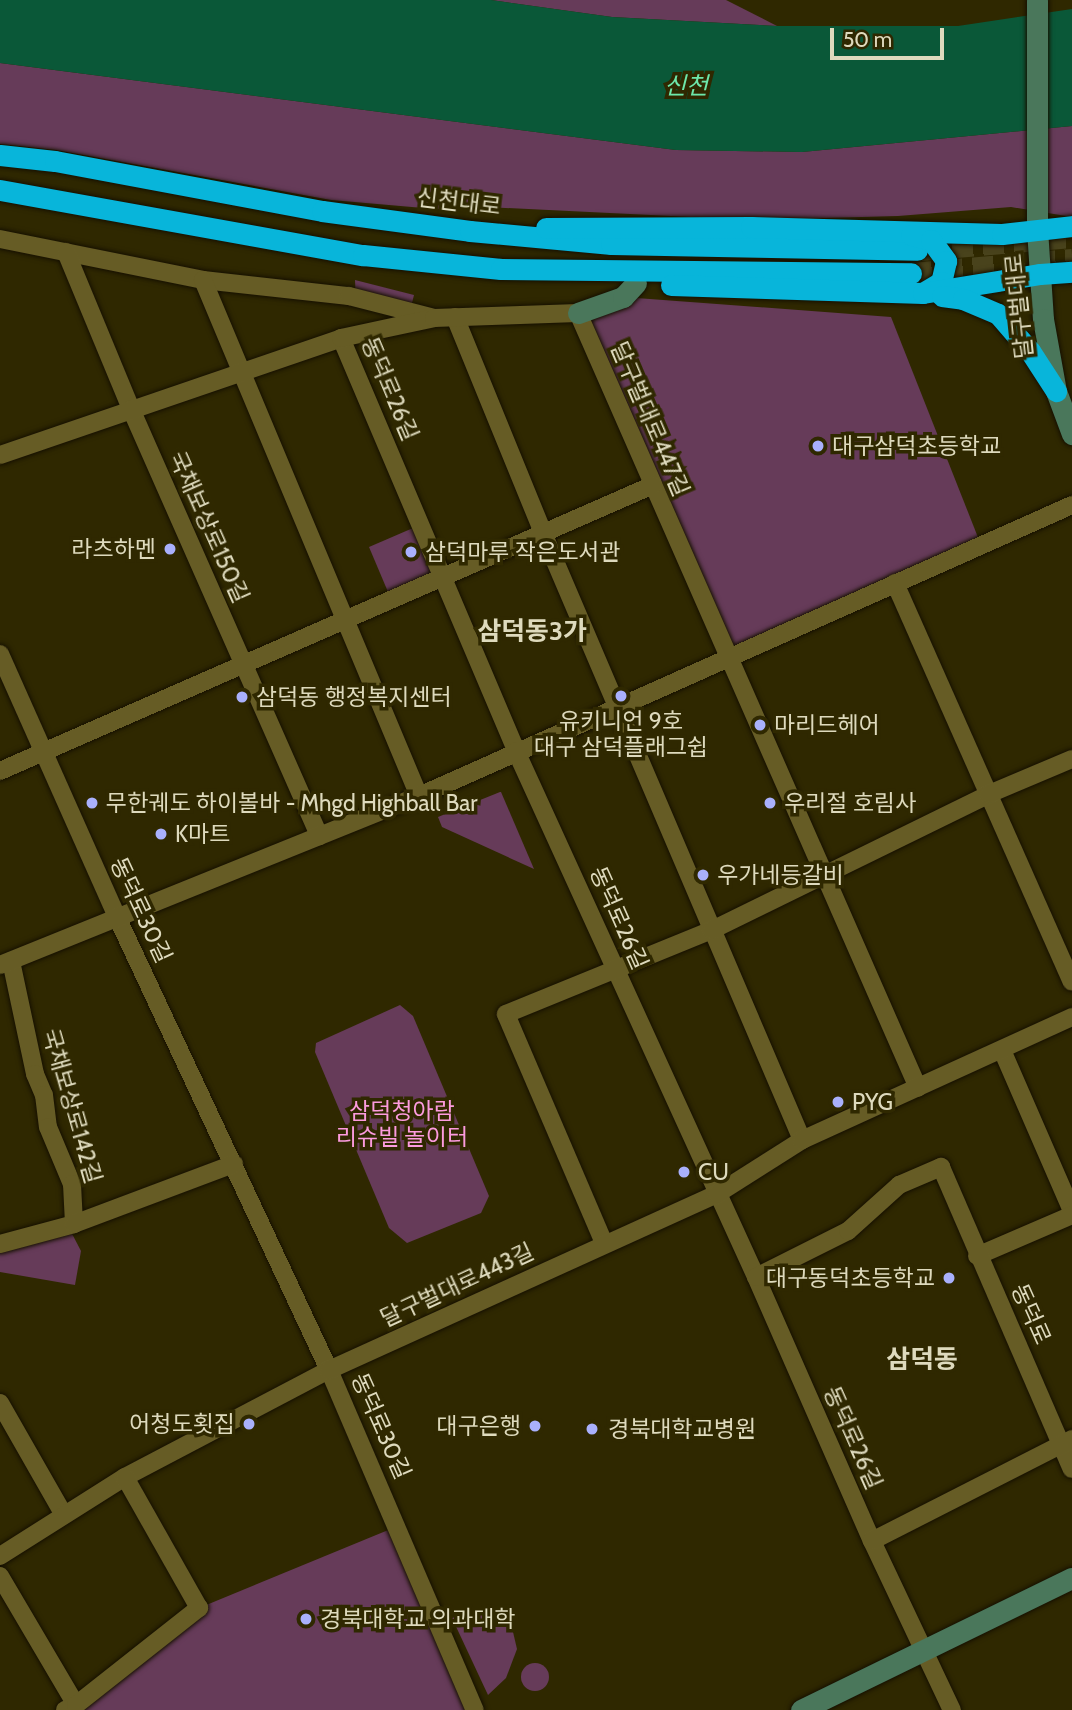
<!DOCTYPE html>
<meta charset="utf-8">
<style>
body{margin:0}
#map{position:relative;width:1072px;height:1710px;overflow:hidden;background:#2f2800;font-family:Cabin,"Noto Sans KR",sans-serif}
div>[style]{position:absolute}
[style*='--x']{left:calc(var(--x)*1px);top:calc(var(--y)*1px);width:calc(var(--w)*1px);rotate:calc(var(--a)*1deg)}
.green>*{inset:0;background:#663b59}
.round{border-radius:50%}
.water>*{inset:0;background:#0a5838}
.highway-tunnel>*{height:21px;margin-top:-10.5px;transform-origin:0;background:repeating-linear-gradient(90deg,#49431c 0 21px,transparent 0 31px)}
.roads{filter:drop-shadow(0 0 2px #161000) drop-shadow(0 0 2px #161000)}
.street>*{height:18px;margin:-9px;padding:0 9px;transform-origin:9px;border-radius:9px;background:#665c25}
.secondary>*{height:21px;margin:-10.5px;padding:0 10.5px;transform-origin:10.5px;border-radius:10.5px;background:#4a775b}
.highway>*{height:21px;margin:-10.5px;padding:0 10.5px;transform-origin:10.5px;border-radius:10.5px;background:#08b5da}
.dots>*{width:19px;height:19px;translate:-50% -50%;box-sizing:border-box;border:4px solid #2f2800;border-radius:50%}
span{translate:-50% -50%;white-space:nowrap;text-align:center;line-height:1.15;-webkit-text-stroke:7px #2f2800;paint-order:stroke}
.street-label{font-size:23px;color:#dedabd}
.poi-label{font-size:23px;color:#dedabd}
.left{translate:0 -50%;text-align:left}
.right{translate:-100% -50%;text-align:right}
.park-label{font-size:23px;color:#fc9bde}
.water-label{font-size:24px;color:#6de7aa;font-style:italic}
.quarter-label{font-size:26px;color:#dedabd;font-weight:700}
.scale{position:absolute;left:830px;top:28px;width:114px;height:32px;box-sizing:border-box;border:4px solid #dedabd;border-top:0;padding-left:9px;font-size:21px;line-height:24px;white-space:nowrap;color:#dedabd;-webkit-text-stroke:5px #2f2800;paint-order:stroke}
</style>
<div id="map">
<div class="green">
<i style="clip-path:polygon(491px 0,726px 0,777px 26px,612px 17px)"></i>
<i style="clip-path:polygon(0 63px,676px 150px,802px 152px,1072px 126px,1072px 217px,1011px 207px,898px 216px,752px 220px,487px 207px,435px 209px,331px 200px,56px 150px,0 144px)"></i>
<i style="clip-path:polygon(355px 280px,414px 295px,412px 303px,356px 305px)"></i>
<i style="clip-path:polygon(623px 297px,891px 317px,981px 545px,727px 657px,578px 313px)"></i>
<i style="clip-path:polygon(420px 525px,442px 577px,391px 599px,369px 547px)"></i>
<i style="clip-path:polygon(500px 792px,501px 792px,534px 869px,442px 827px,438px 817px)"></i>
<i style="clip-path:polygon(400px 1005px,413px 1016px,489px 1196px,481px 1213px,407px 1243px,389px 1228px,315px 1052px,316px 1043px)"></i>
<i style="clip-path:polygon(68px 1226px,81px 1251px,75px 1285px,0 1272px,0 1249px)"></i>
<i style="clip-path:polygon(398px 1526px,474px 1710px,65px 1710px,199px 1608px)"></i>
<i style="clip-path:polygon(492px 1606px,509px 1615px,517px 1649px,506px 1678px,488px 1695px,452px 1618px)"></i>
<i class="round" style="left:521px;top:1663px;width:28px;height:28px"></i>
</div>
<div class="water">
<i style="clip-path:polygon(0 0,491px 0,612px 17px,777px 26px,958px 26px,1072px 9px,1072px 126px,802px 152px,676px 150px,0 63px)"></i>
</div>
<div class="highway-tunnel">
<i style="--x:921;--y:250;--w:152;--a:-4.9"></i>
<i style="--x:911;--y:273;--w:162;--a:-5"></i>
</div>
<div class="roads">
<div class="street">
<i style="--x:0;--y:239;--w:207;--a:11.4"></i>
<i style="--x:203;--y:280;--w:147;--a:6.3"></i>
<i style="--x:349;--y:296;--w:85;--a:14.4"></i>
<i style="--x:66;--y:252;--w:170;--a:67.5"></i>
<i style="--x:131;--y:409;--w:467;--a:66.2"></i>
<i style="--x:203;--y:280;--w:559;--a:67.29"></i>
<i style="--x:455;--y:317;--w:233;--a:67.8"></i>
<i style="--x:543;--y:533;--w:660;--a:66.89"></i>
<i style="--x:341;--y:338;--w:449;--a:67"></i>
<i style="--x:516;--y:751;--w:578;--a:65.47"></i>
<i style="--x:756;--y:1277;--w:288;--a:66.3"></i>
<i style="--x:872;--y:1541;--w:187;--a:64.7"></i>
<i style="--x:0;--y:455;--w:361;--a:-18.9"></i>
<i style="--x:341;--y:338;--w:95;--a:-12.1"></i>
<i style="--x:434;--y:318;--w:144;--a:-2"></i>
<i style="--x:578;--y:313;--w:846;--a:66.31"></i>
<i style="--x:895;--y:583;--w:436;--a:66.1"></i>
<i style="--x:0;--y:654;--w:288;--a:66"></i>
<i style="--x:117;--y:917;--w:500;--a:64.92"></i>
<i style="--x:329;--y:1370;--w:370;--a:66.8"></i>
<i style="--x:0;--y:771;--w:713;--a:-23.65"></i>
<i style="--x:11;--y:961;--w:116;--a:78"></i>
<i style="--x:35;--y:1074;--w:23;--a:67"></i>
<i style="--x:44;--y:1095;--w:32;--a:83"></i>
<i style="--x:48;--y:1127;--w:62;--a:67.2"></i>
<i style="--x:72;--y:1184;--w:40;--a:87.1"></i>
<i style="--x:0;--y:965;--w:452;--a:-22"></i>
<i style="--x:419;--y:796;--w:715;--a:-24.02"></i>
<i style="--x:1002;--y:1050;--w:176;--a:66.5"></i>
<i style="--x:604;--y:1243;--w:249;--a:-113.2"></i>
<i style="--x:506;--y:1014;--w:222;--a:-22.2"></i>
<i style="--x:712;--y:930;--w:309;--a:-26.1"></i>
<i style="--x:989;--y:794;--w:90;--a:-22.9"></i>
<i style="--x:0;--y:1244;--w:77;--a:-15.1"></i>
<i style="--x:74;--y:1224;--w:171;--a:-20.6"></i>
<i style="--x:977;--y:1256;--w:103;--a:-23.3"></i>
<i style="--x:756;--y:1277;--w:103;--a:-26.6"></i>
<i style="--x:848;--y:1231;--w:69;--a:-42"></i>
<i style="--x:899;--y:1185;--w:46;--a:-23.2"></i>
<i style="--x:941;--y:1167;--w:329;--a:66.6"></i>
<i style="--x:0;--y:1403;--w:129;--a:60.3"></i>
<i style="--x:872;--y:1541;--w:225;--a:-27"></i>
<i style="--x:0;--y:1556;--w:148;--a:-32.3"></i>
<i style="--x:125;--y:1477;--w:230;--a:-27.7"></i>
<i style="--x:329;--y:1370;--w:426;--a:-24.4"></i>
<i style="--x:717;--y:1194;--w:101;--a:-32.4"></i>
<i style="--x:802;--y:1140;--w:297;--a:-24.5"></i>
<i style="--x:0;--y:1576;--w:150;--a:59.5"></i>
<i style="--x:65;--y:1710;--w:12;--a:-24"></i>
<i style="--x:76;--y:1705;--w:157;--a:-38.3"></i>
<i style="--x:199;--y:1608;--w:150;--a:-119.5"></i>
</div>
<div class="secondary">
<i style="--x:1037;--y:0;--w:229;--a:90"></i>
<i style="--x:1037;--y:229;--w:90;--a:86.2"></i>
<i style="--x:1043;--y:319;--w:73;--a:79.8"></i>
<i style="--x:1056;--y:391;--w:46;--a:69.6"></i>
<i style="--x:578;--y:313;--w:48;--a:-19.6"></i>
<i style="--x:623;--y:297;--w:19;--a:-47"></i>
<i style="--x:801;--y:1710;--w:301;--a:-26"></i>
</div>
<div class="highway">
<i style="--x:0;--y:155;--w:55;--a:6.2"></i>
<i style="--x:55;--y:161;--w:272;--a:10.6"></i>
<i style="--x:322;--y:211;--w:149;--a:7.7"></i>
<i style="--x:470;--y:231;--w:142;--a:5.3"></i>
<i style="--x:611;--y:244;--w:306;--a:1.1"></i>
<i style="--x:0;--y:190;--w:369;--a:10.2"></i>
<i style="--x:363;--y:255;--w:139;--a:5.8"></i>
<i style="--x:501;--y:269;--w:410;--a:0.6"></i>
<i style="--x:546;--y:228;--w:205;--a:-0.3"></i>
<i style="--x:751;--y:227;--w:251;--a:1.6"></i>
<i style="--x:1002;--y:234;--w:70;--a:-6.5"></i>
<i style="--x:911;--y:235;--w:21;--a:14"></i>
<i style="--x:931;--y:240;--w:26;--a:54"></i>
<i style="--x:946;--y:261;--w:22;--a:103"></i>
<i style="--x:941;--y:282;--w:21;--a:149"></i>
<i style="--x:671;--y:285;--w:252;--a:1.8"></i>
<i style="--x:923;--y:293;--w:119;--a:-9.2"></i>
<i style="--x:1040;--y:274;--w:32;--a:-4"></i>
<i style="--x:942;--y:296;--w:21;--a:8"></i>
<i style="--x:963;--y:299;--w:38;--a:23"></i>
<i style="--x:998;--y:314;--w:49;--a:49.1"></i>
<i style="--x:1030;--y:351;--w:48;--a:57"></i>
</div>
</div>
<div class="dots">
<i style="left:818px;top:446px;background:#a9b0fc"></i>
<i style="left:170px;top:549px;background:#a9b0fc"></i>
<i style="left:411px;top:552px;background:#a9b0fc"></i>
<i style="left:621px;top:696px;background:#a9b0fc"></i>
<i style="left:242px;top:697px;background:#a9b0fc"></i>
<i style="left:760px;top:725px;background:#a9b0fc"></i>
<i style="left:92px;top:803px;background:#a9b0fc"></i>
<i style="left:770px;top:803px;background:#a9b0fc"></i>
<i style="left:161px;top:834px;background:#a9b0fc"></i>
<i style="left:703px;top:875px;background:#a9b0fc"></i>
<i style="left:838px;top:1102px;background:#a9b0fc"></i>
<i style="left:684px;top:1172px;background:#a9b0fc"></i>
<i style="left:949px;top:1278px;background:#a9b0fc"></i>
<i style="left:249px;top:1424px;background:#a9b0fc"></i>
<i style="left:535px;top:1426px;background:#a9b0fc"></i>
<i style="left:592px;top:1429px;background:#a9b0fc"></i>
<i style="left:306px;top:1619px;background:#a9b0fc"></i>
</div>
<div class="street-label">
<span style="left:459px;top:202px;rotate:7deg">신천대로</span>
<span style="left:1019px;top:306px;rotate:-96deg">달구벌대로</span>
<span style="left:390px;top:389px;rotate:67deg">동덕로26길</span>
<span style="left:650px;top:419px;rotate:67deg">달구벌대로447길</span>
<span style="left:209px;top:527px;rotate:66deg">국채보상로150길</span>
<span style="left:141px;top:910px;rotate:65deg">동덕로30길</span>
<span style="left:619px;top:918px;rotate:66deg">동덕로26길</span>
<span style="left:72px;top:1106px;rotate:74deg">국채보상로142길</span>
<span style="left:457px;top:1285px;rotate:-25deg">달구벌대로443길</span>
<span style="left:1031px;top:1314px;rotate:66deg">동덕로</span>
<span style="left:381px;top:1426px;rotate:66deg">동덕로30길</span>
<span style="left:853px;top:1438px;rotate:66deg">동덕로26길</span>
</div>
<div class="poi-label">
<span class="left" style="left:832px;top:446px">대구삼덕초등학교</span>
<span class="right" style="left:156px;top:549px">라츠하멘</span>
<span class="left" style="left:425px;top:552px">삼덕마루 작은도서관</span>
<span class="left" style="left:256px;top:697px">삼덕동 행정복지센터</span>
<span style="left:621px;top:734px">유키니언 9호<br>대구 삼덕플래그쉽</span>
<span class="left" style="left:774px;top:725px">마리드헤어</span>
<span class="left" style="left:106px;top:803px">무한궤도 하이볼바 - Mhgd Highball Bar</span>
<span class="left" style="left:784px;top:803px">우리절 호림사</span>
<span class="left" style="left:175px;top:834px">K마트</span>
<span class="left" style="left:717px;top:875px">우가네등갈비</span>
<span class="left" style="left:852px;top:1102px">PYG</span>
<span class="left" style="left:698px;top:1172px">CU</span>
<span class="right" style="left:935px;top:1278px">대구동덕초등학교</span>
<span class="right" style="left:235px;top:1424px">어청도횟집</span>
<span class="right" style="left:521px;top:1426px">대구은행</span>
<span class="left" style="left:608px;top:1429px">경북대학교병원</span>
<span class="left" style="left:320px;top:1619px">경북대학교 의과대학</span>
</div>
<div class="park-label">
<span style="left:402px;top:1124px">삼덕청아람<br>리슈빌 놀이터</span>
</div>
<div class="water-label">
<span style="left:686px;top:86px">신천</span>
</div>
<div class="quarter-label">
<span style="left:532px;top:632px">삼덕동3가</span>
<span style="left:922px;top:1360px">삼덕동</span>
</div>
<div class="scale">50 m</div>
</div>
